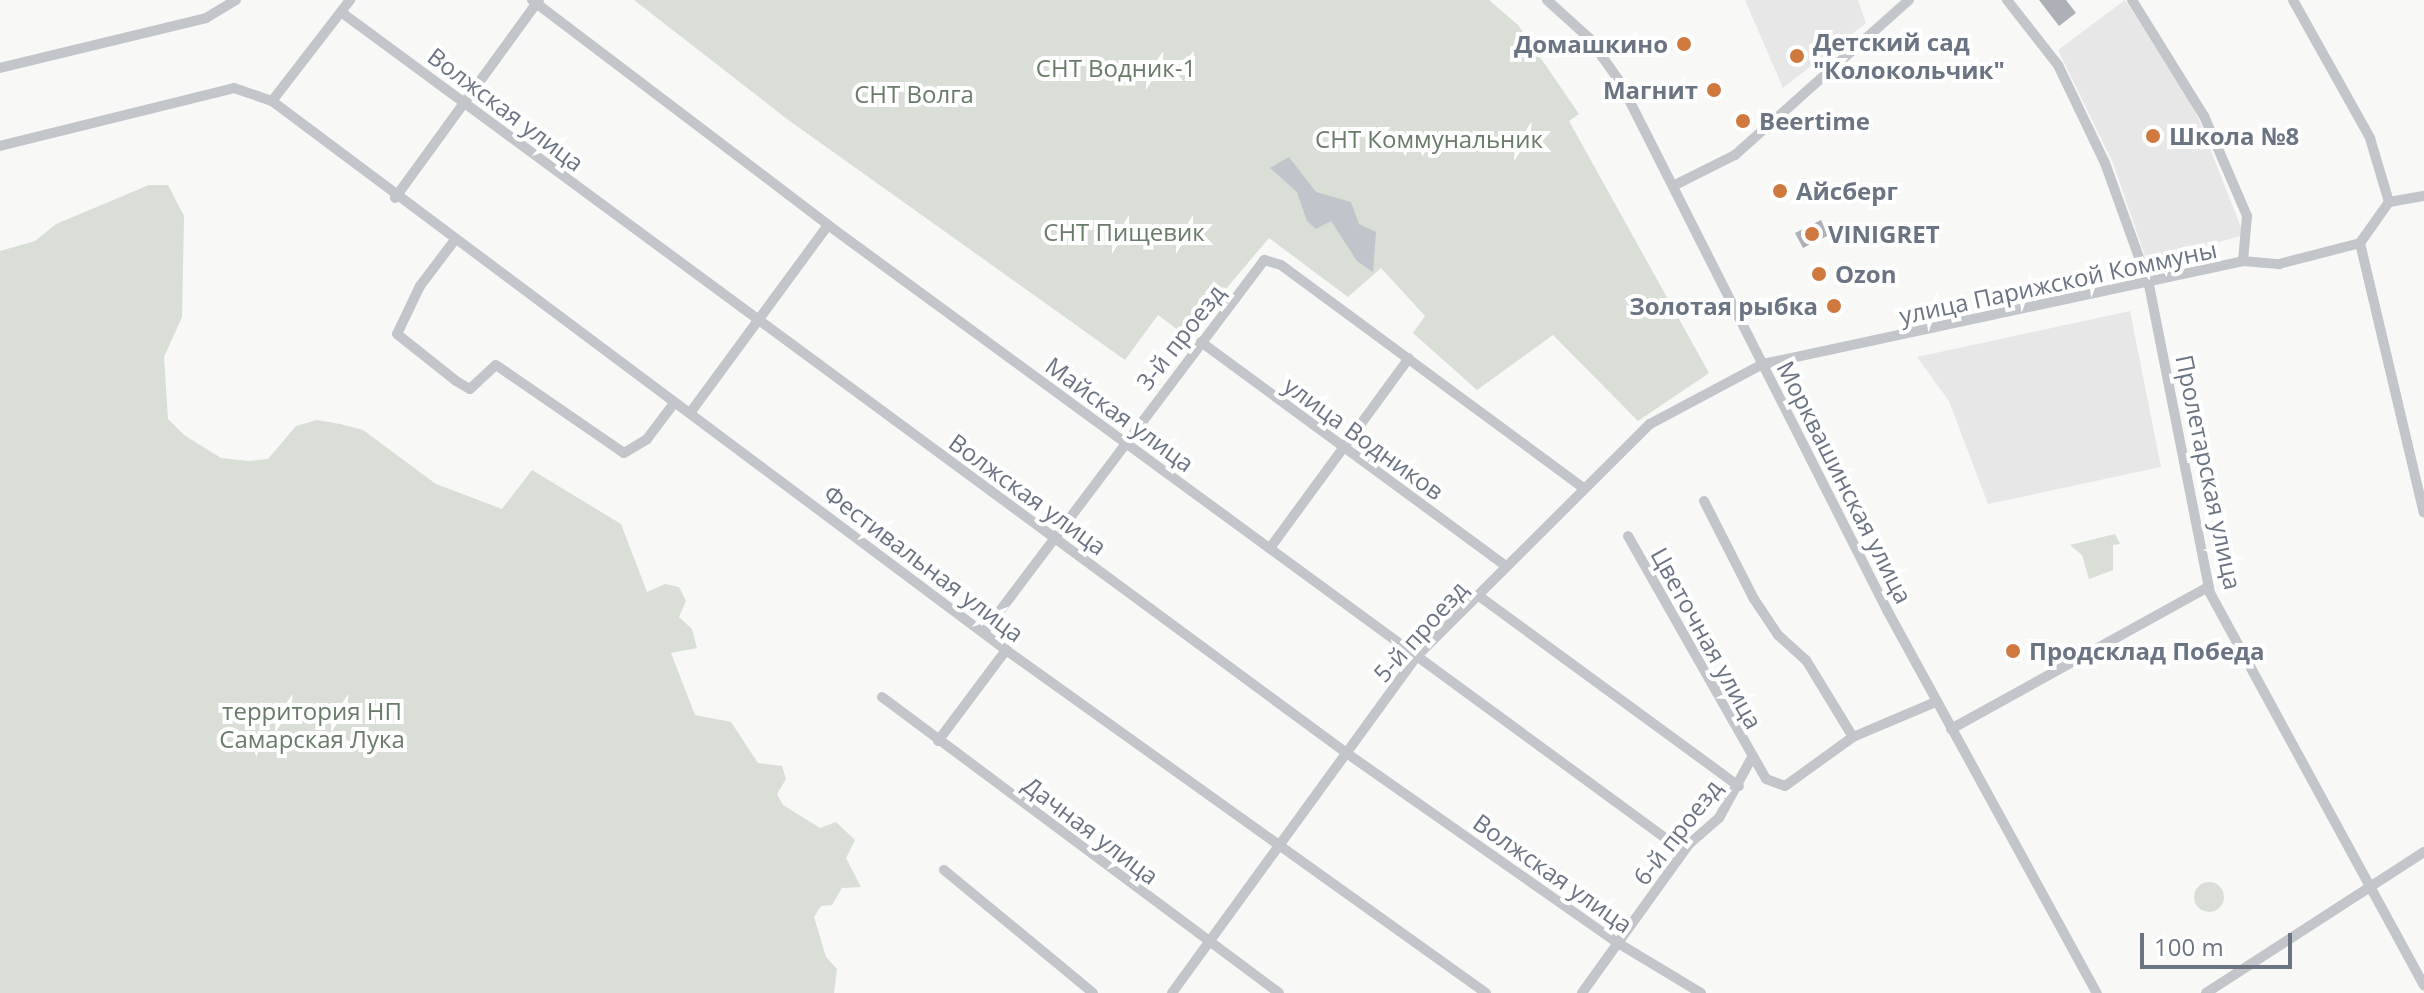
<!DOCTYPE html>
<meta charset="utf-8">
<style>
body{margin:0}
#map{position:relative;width:2424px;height:993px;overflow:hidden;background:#f8f8f6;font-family:"Open Sans",sans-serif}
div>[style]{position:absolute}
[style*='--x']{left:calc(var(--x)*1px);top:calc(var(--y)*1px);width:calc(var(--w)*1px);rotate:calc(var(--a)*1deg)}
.built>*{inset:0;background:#e6e7e6}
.green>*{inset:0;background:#d9ded7}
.round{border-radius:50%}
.water>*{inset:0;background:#bfc5cb}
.building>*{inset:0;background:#adb1b7}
.street>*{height:10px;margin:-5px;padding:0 5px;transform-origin:5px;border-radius:5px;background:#c2c5c9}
.dots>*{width:22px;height:22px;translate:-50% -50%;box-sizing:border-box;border:4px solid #fff;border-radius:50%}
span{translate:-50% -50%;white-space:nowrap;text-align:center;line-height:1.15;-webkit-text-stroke:8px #fff;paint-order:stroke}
.poi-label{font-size:24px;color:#6b7483;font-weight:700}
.left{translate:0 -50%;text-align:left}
.right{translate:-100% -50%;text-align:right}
.park-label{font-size:24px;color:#697b69}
.street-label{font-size:24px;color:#6b7483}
.scale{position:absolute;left:2140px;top:933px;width:152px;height:36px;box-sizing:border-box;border:4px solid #6b7483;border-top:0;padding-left:10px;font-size:24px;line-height:28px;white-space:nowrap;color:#6b7483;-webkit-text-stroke:6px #fff;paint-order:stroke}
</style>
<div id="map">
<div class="built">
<i style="clip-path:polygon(1745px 0,1858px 0,1866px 23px,1783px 88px)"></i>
<i style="clip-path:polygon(2125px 0,2195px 110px,2244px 235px,2147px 262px,2113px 163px,2058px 50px)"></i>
<i style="clip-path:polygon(2130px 311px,2161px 467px,1988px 504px,1949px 401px,1917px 357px)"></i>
</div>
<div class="green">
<i style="clip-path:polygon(634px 0,1489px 0,1518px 25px,1579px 114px,1569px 121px,1709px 373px,1638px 421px,1553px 335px,1477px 390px,1413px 333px,1425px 316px,1381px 268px,1348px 297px,1269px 238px,1186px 336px,1158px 315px,1125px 360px,787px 119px)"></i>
<i style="clip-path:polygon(149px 185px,168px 185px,184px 216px,182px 317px,164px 357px,168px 419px,184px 435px,221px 458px,248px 461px,268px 459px,296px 426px,317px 420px,340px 424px,363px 430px,436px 484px,502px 509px,532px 470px,621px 524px,647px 592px,665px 584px,679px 587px,686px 601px,679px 617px,692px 629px,697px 648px,671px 653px,695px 715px,731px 722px,758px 763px,782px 766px,786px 779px,777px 794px,783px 805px,820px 828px,836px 822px,855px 840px,846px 858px,861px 887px,842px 888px,832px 905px,821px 906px,814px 917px,826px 957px,837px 969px,834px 993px,0 993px,0 251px,35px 241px,56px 224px)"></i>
<i style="clip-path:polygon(2115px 534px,2120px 544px,2113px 545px,2113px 570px,2089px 579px,2082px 555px,2070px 545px)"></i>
<i class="round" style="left:2194px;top:882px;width:30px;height:30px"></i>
</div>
<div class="water">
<i style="clip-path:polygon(1289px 157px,1316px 192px,1351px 202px,1359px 224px,1376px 232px,1373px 272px,1357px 261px,1331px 221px,1316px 229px,1307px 221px,1297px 192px,1270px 168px)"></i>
</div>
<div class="building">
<i style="clip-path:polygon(2039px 0,2066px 0,2076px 13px,2059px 26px)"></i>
<i style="clip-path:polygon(1821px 220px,1829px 235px,1803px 248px,1795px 233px)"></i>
</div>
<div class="street">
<i style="--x:532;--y:0;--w:372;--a:37.2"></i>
<i style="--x:828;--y:225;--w:1060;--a:36.21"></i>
<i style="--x:1547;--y:0;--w:57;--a:42.1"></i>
<i style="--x:1589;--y:38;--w:54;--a:54.8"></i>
<i style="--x:1620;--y:82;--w:592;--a:63.18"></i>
<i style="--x:1887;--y:610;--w:437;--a:61.3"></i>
<i style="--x:2007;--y:0;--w:83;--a:51.9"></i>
<i style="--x:2058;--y:65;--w:109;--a:64.4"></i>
<i style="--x:2105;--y:163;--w:130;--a:70.2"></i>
<i style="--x:2149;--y:285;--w:314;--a:78.8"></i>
<i style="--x:2210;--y:593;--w:447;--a:61.4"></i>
<i style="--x:2132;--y:0;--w:137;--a:58.2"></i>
<i style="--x:2204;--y:116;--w:109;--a:66.7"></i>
<i style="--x:2247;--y:216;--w:45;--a:95.1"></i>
<i style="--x:2293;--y:0;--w:158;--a:60.8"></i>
<i style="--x:2370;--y:138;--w:67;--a:73.5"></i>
<i style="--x:341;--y:12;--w:1247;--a:36.39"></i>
<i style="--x:1345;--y:752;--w:333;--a:35"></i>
<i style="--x:1618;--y:943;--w:97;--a:31.1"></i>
<i style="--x:0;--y:68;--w:212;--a:-13.6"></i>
<i style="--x:206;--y:18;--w:35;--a:-31"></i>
<i style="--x:272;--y:101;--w:128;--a:-52.3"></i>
<i style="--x:0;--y:146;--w:241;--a:-13.9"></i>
<i style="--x:234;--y:88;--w:40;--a:18.9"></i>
<i style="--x:272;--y:101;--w:917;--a:36.79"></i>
<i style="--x:1006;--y:650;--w:590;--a:35.55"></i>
<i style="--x:1677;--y:184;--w:65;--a:-26.6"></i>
<i style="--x:1735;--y:155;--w:233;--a:-41.7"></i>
<i style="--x:395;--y:198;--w:245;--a:-54"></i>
<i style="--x:454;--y:241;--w:56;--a:127.1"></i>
<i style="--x:420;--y:286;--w:53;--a:115.6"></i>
<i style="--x:397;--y:334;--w:75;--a:38.5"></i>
<i style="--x:456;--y:381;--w:16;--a:30"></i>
<i style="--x:470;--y:389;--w:35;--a:-43"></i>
<i style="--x:496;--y:365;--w:155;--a:34.5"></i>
<i style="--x:624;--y:453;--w:27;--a:-31"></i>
<i style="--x:647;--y:439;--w:46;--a:-52.9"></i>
<i style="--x:2360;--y:243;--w:277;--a:76.7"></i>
<i style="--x:2360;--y:243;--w:50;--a:-54.7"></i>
<i style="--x:2389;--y:202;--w:36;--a:-10"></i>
<i style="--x:1201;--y:342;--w:377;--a:36.3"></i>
<i style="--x:690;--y:413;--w:233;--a:-53.7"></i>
<i style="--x:1704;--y:501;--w:110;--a:63"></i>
<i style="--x:1754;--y:599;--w:43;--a:56.3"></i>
<i style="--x:1778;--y:635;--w:38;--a:42"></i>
<i style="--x:1806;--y:660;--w:90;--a:58.6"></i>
<i style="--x:1628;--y:536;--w:279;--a:60.4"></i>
<i style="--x:1766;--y:779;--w:20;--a:20"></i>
<i style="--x:1785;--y:786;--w:84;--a:-35.8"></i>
<i style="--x:1853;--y:737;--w:90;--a:-22.9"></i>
<i style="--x:1270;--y:548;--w:235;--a:-53.8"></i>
<i style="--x:1479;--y:596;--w:322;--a:36.2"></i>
<i style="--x:984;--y:632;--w:466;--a:-53"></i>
<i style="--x:1264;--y:260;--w:18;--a:16"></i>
<i style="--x:1281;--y:265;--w:374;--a:36.4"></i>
<i style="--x:882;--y:697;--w:495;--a:36.7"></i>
<i style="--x:1951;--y:729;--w:294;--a:-28.9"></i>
<i style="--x:938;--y:741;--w:114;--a:-53.2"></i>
<i style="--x:944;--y:870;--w:193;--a:39.5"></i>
<i style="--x:1172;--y:993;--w:414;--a:-54"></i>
<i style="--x:1415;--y:658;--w:332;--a:-44.9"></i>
<i style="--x:1650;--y:424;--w:128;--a:-28"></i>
<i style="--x:1763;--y:364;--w:491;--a:-12.1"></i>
<i style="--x:2243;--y:261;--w:36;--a:5"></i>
<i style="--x:2279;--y:264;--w:84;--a:-14.5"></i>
<i style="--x:1582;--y:993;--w:183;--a:-54.3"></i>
<i style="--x:1689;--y:844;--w:40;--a:-41"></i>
<i style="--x:1719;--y:818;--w:67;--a:-61.5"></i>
<i style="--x:2206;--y:993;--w:260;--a:-32.9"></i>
</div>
<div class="dots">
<i style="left:1684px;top:44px;background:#d0793e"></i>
<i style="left:1797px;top:56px;background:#d0793e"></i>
<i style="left:1714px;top:90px;background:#d0793e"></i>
<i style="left:1743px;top:121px;background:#d0793e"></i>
<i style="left:2153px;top:136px;background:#d0793e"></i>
<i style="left:1780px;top:191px;background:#d0793e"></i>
<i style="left:1812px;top:234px;background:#d0793e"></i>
<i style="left:1819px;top:274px;background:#d0793e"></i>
<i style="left:1834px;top:306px;background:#d0793e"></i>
<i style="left:2013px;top:651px;background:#d0793e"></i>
</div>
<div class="poi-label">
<span class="left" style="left:1813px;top:56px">Детский сад<br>"Колокольчик"</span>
<span class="right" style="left:1668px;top:44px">Домашкино</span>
<span class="right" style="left:1698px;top:90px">Магнит</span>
<span class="left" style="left:1759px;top:121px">Beertime</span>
<span class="left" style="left:2169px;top:136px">Школа №8</span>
<span class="left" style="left:1796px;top:191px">Айсберг</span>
<span class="left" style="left:1828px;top:234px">VINIGRET</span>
<span class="left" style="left:1835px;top:274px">Ozon</span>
<span class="right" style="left:1818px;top:306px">Золотая рыбка</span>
<span class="left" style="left:2029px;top:651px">Продсклад Победа</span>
</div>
<div class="park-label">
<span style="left:1116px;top:68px">СНТ Водник-1</span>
<span style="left:914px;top:94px">СНТ Волга</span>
<span style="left:1429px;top:139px">СНТ Коммунальник</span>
<span style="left:1124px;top:232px">СНТ Пищевик</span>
<span style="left:312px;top:725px">территория НП<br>Самарская Лука</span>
</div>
<div class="street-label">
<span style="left:506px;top:109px;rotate:37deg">Волжская улица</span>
<span style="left:2058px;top:282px;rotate:-12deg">улица Парижской Коммуны</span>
<span style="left:1180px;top:337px;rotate:-52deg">3-й проезд</span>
<span style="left:1120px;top:414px;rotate:36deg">Майская улица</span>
<span style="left:1364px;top:438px;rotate:36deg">улица Водников</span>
<span style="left:2209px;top:472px;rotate:78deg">Пролетарская улица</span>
<span style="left:1845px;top:482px;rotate:63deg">Морквашинская улица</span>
<span style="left:1028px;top:494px;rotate:36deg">Волжская улица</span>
<span style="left:924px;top:563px;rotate:37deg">Фестивальная улица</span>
<span style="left:1420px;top:631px;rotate:-48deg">5-й проезд</span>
<span style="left:1707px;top:638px;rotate:61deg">Цветочная улица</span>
<span style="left:1091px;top:830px;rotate:37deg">Дачная улица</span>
<span style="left:1677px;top:832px;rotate:-52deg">6-й проезд</span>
<span style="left:1553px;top:873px;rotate:35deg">Волжская улица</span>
</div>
<div class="scale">100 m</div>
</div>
